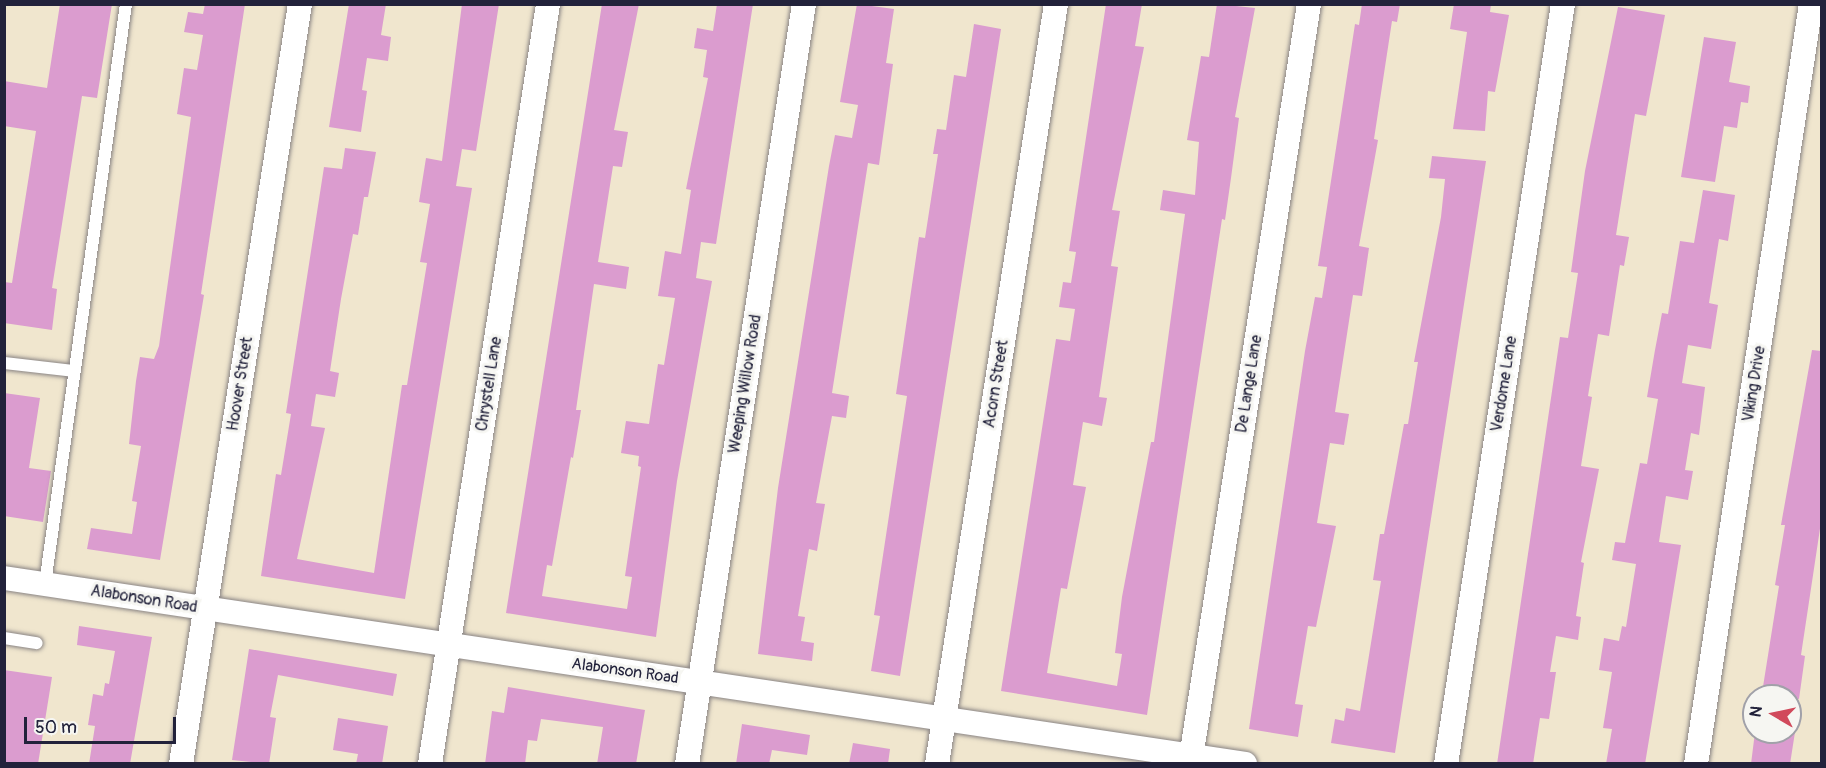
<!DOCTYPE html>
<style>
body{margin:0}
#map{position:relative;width:1826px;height:768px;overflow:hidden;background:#f0e6ce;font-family:Pangolin,sans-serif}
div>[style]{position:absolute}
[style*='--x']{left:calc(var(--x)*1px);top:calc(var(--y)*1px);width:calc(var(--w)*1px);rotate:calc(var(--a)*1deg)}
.building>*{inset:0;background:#db9ccf}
.roads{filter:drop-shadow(0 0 2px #898484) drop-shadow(0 0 2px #898484)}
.lane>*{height:12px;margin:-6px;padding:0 6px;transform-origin:6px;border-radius:6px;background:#fff}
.street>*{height:24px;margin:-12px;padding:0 12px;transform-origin:12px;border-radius:12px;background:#fff}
span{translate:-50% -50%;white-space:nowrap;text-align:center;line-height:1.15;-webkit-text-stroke:6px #f6f6f2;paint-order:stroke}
.street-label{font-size:16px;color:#22223b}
.frame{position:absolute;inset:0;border:6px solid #22223b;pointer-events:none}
.north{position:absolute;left:1742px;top:684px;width:60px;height:60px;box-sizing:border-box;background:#f6f6f2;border:2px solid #a1a1a9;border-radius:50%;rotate:279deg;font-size:16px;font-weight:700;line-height:24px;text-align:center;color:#22223b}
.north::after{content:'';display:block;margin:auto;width:21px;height:27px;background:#d1495b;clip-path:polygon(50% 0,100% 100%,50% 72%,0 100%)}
.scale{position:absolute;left:24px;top:717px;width:152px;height:27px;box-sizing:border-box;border:3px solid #22223b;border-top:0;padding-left:8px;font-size:18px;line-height:21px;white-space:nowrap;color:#22223b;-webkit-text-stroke:4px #f6f6f2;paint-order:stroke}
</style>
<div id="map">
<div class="building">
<i style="clip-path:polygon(60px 4px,112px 4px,97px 98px,82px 96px,52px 288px,57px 289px,52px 330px,4px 323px,4px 282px,12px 283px,36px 131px,4px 126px,4px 81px,47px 88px)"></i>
<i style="clip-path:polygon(205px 4px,245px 4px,201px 294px,204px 295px,160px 560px,87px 549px,91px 528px,132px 534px,137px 502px,132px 501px,141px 446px,129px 444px,136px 381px,140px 357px,154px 359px,159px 346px,191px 117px,177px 114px,184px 68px,197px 70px,203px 35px,184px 32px,188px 12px,203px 14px)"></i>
<i style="clip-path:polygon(349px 4px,386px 4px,381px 35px,391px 37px,388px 61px,367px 58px,362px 90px,367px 91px,361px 132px,329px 127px)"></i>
<i style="clip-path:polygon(462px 4px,499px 4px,476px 151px,462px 149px,456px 186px,472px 188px,405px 599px,261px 576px,276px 474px,281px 475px,291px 414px,286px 413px,324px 167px,342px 169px,345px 148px,376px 152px,368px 197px,364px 197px,358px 235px,353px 234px,341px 299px,330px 371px,339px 373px,335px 397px,316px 394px,311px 426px,325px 428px,297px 559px,374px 573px,402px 385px,407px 385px,427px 263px,420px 262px,430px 204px,419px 202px,426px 158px,442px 161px)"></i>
<i style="clip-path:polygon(602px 4px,639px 4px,614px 130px,628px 132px,622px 167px,613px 166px,598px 262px,629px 267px,626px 289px,594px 284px,576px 410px,581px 410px,573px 458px,571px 457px,552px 566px,547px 565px,542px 596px,627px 609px,632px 577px,625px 576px,641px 467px,638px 466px,639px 456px,621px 453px,626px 421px,649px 424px,658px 364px,664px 365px,675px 298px,658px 296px,665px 251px,681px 254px,691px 190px,686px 189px,708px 78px,703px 77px,707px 50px,694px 48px,697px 28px,713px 31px,717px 4px,753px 4px,716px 244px,701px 242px,696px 278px,712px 281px,677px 481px,656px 637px,506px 613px)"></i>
<i style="clip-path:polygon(857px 4px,894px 9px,886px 63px,893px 64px,879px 165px,868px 163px,832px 393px,849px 396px,846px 418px,832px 416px,816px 503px,825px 504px,817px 551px,809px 549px,798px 616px,805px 617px,801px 641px,814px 643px,812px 661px,758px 654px,778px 488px,829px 166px,835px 135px,852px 138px,858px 105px,840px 102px)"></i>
<i style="clip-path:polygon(1106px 4px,1142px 4px,1135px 46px,1144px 47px,1112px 210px,1120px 211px,1111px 266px,1118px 267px,1099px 397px,1107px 398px,1102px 426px,1083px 422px,1073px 485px,1086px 487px,1067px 589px,1061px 588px,1047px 673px,1117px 686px,1122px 654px,1115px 653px,1122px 597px,1151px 442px,1154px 442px,1185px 214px,1160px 210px,1163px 190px,1195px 195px,1199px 142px,1187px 140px,1201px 56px,1209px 57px,1217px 4px,1255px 8px,1235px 117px,1239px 118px,1231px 178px,1225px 220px,1222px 219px,1147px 715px,1001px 691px,1056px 339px,1070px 341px,1075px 309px,1059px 307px,1063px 282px,1071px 283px,1076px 252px,1069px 251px)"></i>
<i style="clip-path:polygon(1362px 4px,1400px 4px,1397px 22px,1392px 21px,1374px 139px,1378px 140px,1359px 246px,1369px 248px,1362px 296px,1353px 295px,1335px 412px,1349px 414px,1344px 445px,1330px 443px,1317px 523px,1336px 526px,1316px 627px,1308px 626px,1295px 704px,1303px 705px,1298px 737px,1249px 729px,1305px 351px,1315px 297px,1322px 298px,1327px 267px,1318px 266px,1355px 24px,1359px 25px)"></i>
<i style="clip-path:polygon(1454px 4px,1491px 4px,1490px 12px,1509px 15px,1495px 92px,1488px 91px,1485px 131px,1453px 129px,1467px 32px,1450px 29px)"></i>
<i style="clip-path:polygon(1618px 7px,1665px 15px,1646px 116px,1635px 114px,1616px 235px,1629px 237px,1624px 266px,1620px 265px,1609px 336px,1598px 334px,1588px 396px,1592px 397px,1581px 466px,1599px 469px,1581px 562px,1584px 563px,1576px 616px,1581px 617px,1578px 640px,1556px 636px,1550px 672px,1556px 672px,1549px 719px,1540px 718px,1533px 764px,1497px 764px,1560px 337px,1568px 338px,1578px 273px,1571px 272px,1585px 171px)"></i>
<i style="clip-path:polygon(974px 24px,1001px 29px,900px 676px,871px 671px,880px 616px,874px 615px,907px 396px,896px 394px,919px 237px,925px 238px,938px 154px,933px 154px,937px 129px,946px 130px,954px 75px,966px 77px)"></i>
<i style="clip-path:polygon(1704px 37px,1736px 42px,1729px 82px,1750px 86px,1748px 103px,1741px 102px,1737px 128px,1724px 126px,1715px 182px,1681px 177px)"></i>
<i style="clip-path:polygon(1432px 156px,1486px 161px,1395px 753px,1331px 743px,1335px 719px,1344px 721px,1346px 708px,1360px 711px,1381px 581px,1373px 580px,1380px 534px,1384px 534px,1404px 424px,1408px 424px,1418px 362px,1414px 362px,1441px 217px,1445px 179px,1429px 178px)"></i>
<i style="clip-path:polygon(1703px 190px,1735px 195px,1728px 241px,1719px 239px,1709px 303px,1718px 305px,1711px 349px,1688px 345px,1682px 383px,1705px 387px,1699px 435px,1691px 433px,1685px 470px,1693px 471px,1688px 500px,1666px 496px,1659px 542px,1681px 545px,1645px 764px,1606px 764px,1612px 729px,1603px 728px,1612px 672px,1599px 670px,1604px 638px,1619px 641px,1622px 626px,1626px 627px,1636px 564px,1612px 560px,1615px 542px,1625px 543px,1640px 463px,1647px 464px,1658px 399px,1647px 397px,1655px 350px,1662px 313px,1668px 314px,1680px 241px,1694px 243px)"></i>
<i style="clip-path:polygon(1812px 350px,1821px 351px,1821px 522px,1801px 655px,1805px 656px,1799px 699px,1762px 693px,1779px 586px,1775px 585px,1785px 525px,1781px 525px)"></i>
<i style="clip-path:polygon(4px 393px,40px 398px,29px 468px,51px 471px,43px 522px,4px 516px)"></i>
<i style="clip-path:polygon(79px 626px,152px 637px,130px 764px,89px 764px,95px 726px,88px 725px,93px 694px,103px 696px,105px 683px,109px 684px,115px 651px,77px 645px)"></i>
<i style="clip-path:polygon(249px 649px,397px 674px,393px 696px,278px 675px,270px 717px,276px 718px,269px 764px,232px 760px)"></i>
<i style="clip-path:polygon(4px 670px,52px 677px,38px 764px,4px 764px)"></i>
<i style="clip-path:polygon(508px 687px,645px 710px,636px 764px,597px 764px,603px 727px,541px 719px,537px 741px,528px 740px,525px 764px,485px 764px,492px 711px,504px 713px)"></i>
<i style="clip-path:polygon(338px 718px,388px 726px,382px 764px,356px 764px,358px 754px,333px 750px)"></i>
<i style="clip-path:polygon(742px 724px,810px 735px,807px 755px,772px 750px,769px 764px,736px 764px)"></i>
<i style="clip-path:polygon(1755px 732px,1795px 732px,1790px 764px,1751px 764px)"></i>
<i style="clip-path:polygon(853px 743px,890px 749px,888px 764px,849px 764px)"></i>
</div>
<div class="roads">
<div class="lane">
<i style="--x:4;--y:363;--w:70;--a:6.5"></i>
<i style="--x:45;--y:584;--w:586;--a:-82.05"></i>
<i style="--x:4;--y:638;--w:33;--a:9"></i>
</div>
<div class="street">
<i style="--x:4;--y:578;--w:1255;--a:8.52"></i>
<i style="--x:181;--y:764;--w:769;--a:-81.1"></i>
<i style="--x:430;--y:764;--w:769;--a:-81.17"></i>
<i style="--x:687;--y:764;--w:769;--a:-81.25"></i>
<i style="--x:937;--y:764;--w:769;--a:-81.1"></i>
<i style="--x:1190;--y:764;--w:769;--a:-81.1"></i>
<i style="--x:1446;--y:764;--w:769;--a:-81.25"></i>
<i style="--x:1696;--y:764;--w:769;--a:-81.4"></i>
</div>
</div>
<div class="street-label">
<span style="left:240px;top:384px;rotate:-81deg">Hoover Street</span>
<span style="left:489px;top:384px;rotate:-81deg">Chrystell Lane</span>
<span style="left:745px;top:384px;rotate:-81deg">Weeping Willow Road</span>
<span style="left:996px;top:384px;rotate:-81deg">Acorn Street</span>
<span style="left:1249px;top:384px;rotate:-81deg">De Lange Lane</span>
<span style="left:1504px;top:384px;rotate:-81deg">Verdome Lane</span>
<span style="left:1754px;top:384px;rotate:-81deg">Viking Drive</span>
<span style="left:144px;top:599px;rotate:9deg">Alabonson Road</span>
<span style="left:625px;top:671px;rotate:8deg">Alabonson Road</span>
</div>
<div class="frame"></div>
<div class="north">N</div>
<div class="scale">50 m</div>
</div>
